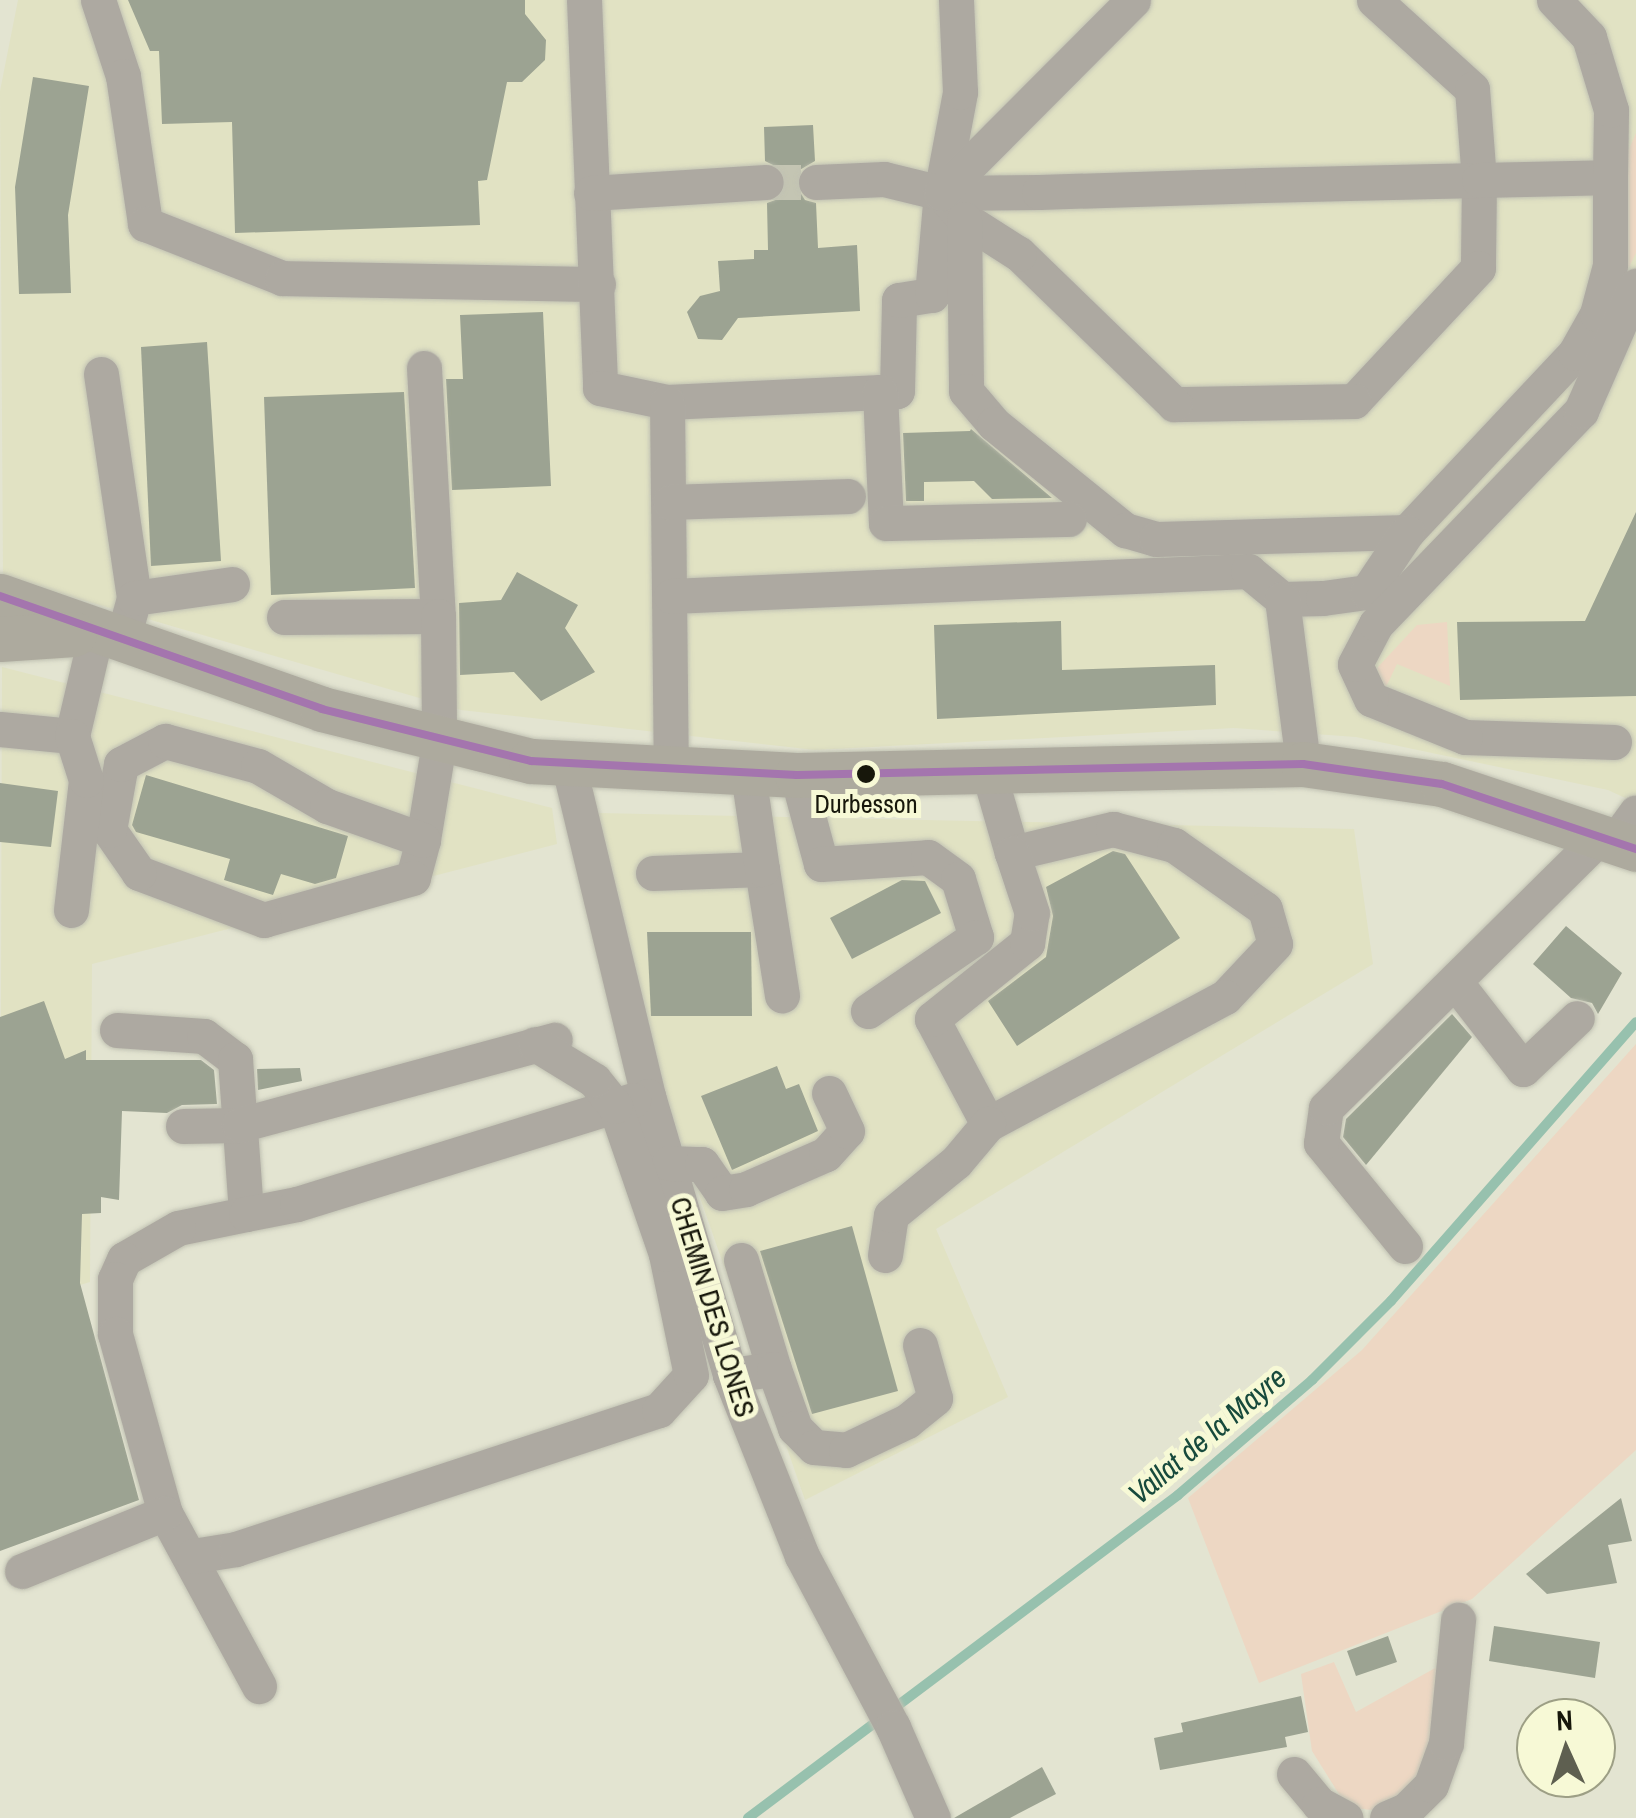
<!DOCTYPE html>
<style>
body{margin:0}
#map{position:relative;width:1636px;height:1818px;overflow:hidden;background:#e3e4d1;font-family:"Archivo Narrow",sans-serif}
div>[style]{position:absolute}
[style*='--x']{left:calc(var(--x)*1px);top:calc(var(--y)*1px);width:calc(var(--w)*1px);rotate:calc(var(--a)*1deg)}
.built>*{inset:0;background:#e1e2c3}
.green>*{inset:0;background:#edd7c3}
.stream>*{height:10px;margin:-5px;padding:0 5px;transform-origin:5px;border-radius:5px;background:#97c1ae}
.building>*{inset:0;background:#9ca392}
.minor-tunnel>*{height:35px;margin-top:-17.5px;transform-origin:0;background:repeating-linear-gradient(90deg,#c4c5b3 0 35px,transparent 0 53px)}
.roads{filter:drop-shadow(0 0 2px #c1c2b3) drop-shadow(0 0 2px #c1c2b3)}
.minor>*{height:35px;margin:-17.5px;padding:0 17.5px;transform-origin:17.5px;border-radius:17.5px;background:#ada9a1}
.major>*{height:45px;margin:-22.5px;padding:0 22.5px;transform-origin:22.5px;border-radius:22.5px;background:#adaa9e}
.bus-1>*{height:8px;margin:-4px;padding:0 4px;transform-origin:4px;border-radius:4px;background:#a475ae}
.dots>*{width:28px;height:28px;translate:-50% -50%;box-sizing:border-box;border:5px solid #f7f9d6;border-radius:50%}
span{translate:-50% -50%;white-space:nowrap;text-align:center;line-height:1.15;-webkit-text-stroke:10px #f7f9d6;paint-order:stroke}
.bus-label{font-size:26px;color:#17170b}
.street-label{font-size:28px;color:#17170b}
.water-label{font-size:30px;color:#174a3c;font-style:italic}
.north{position:absolute;left:1516px;top:1698px;width:100px;height:100px;box-sizing:border-box;background:#f7f9d6;border:2px solid #9d9f85;border-radius:50%;rotate:357deg;font-size:28px;font-weight:700;line-height:40px;text-align:center;color:#17170b}
.north::after{content:'';display:block;margin:auto;width:35px;height:45px;background:#5e5f50;clip-path:polygon(50% 0,100% 100%,50% 72%,0 100%)}
</style>
<div id="map">
<div class="built">
<i style="clip-path:polygon(18px 0,1636px 0,1636px 803px,1608px 790px,1356px 737px,1234px 728px,815px 750px,461px 710px,3px 577px,0 91px)"></i>
<i style="clip-path:polygon(2px 667px,552px 808px,557px 844px,92px 964px,90px 1282px,0 1309px)"></i>
<i style="clip-path:polygon(597px 813px,1354px 829px,1373px 964px,936px 1229px,1008px 1397px,805px 1500px,669px 1108px)"></i>
</div>
<div class="green">
<i style="clip-path:polygon(1636px 133px,1636px 253px,1626px 273px,1624px 160px)"></i>
<i style="clip-path:polygon(1447px 622px,1450px 686px,1397px 664px,1385px 689px,1377px 668px,1417px 625px)"></i>
<i style="clip-path:polygon(1636px 1044px,1636px 1450px,1472px 1599px,1259px 1683px,1188px 1498px,1362px 1350px)"></i>
<i style="clip-path:polygon(1334px 1662px,1356px 1712px,1437px 1667px,1430px 1772px,1379px 1811px,1347px 1807px,1312px 1751px,1301px 1674px)"></i>
</div>
<div class="stream">
<i style="--x:748;--y:1818;--w:538;--a:-36.91"></i>
<i style="--x:1178;--y:1495;--w:177;--a:-40.6"></i>
<i style="--x:1312;--y:1380;--w:112;--a:-45"></i>
<i style="--x:1391;--y:1301;--w:371;--a:-48.7"></i>
</div>
<div class="building">
<i style="clip-path:polygon(128px 0,525px 0,525px 14px,546px 40px,545px 60px,522px 82px,507px 82px,487px 180px,478px 181px,480px 225px,235px 233px,232px 122px,162px 124px,159px 51px,150px 51px)"></i>
<i style="clip-path:polygon(33px 77px,89px 86px,68px 215px,71px 293px,19px 294px,15px 187px)"></i>
<i style="clip-path:polygon(813px 125px,815px 161px,798px 171px,795px 184px,805px 200px,816px 203px,818px 248px,857px 245px,860px 311px,738px 318px,722px 340px,698px 339px,687px 312px,700px 296px,720px 291px,718px 261px,754px 259px,754px 250px,768px 250px,767px 203px,778px 199px,787px 182px,783px 170px,765px 161px,764px 127px)"></i>
<i style="clip-path:polygon(543px 312px,551px 486px,452px 490px,446px 379px,463px 379px,460px 315px)"></i>
<i style="clip-path:polygon(207px 342px,221px 561px,151px 566px,141px 347px)"></i>
<i style="clip-path:polygon(404px 392px,415px 588px,271px 595px,264px 397px)"></i>
<i style="clip-path:polygon(970px 431px,971px 429px,1052px 498px,992px 499px,974px 481px,924px 482px,924px 501px,906px 501px,903px 433px)"></i>
<i style="clip-path:polygon(1636px 512px,1636px 696px,1460px 700px,1457px 622px,1585px 621px)"></i>
<i style="clip-path:polygon(517px 572px,578px 605px,565px 628px,595px 672px,541px 701px,514px 672px,460px 675px,459px 603px,501px 600px)"></i>
<i style="clip-path:polygon(1061px 621px,1062px 670px,1215px 665px,1216px 705px,937px 719px,934px 625px)"></i>
<i style="clip-path:polygon(146px 775px,348px 836px,336px 878px,315px 884px,281px 874px,273px 895px,224px 880px,230px 859px,136px 832px,132px 825px)"></i>
<i style="clip-path:polygon(0 783px,58px 791px,51px 847px,0 842px)"></i>
<i style="clip-path:polygon(1113px 851px,1125px 854px,1180px 938px,1017px 1046px,988px 1001px,1046px 957px,1053px 916px,1046px 887px)"></i>
<i style="clip-path:polygon(902px 880px,925px 881px,941px 913px,852px 959px,830px 918px)"></i>
<i style="clip-path:polygon(1566px 926px,1622px 973px,1598px 1014px,1592px 1003px,1571px 998px,1533px 964px)"></i>
<i style="clip-path:polygon(647px 932px,751px 932px,752px 1016px,651px 1016px)"></i>
<i style="clip-path:polygon(44px 1001px,65px 1059px,86px 1050px,86px 1060px,201px 1060px,214px 1070px,217px 1104px,182px 1105px,167px 1113px,122px 1111px,119px 1200px,101px 1197px,101px 1213px,82px 1214px,80px 1283px,139px 1500px,0 1551px,0 1017px)"></i>
<i style="clip-path:polygon(1452px 1014px,1472px 1037px,1366px 1165px,1343px 1137px,1346px 1119px)"></i>
<i style="clip-path:polygon(777px 1066px,786px 1089px,799px 1084px,818px 1131px,732px 1170px,701px 1096px)"></i>
<i style="clip-path:polygon(300px 1068px,302px 1081px,258px 1090px,257px 1069px)"></i>
<i style="clip-path:polygon(852px 1226px,898px 1391px,812px 1414px,760px 1251px)"></i>
<i style="clip-path:polygon(1621px 1498px,1632px 1541px,1608px 1545px,1617px 1583px,1547px 1594px,1526px 1574px)"></i>
<i style="clip-path:polygon(1494px 1626px,1600px 1642px,1595px 1678px,1489px 1661px)"></i>
<i style="clip-path:polygon(1388px 1636px,1397px 1662px,1356px 1676px,1347px 1651px)"></i>
<i style="clip-path:polygon(1301px 1696px,1308px 1732px,1285px 1737px,1287px 1747px,1160px 1770px,1154px 1738px,1183px 1732px,1181px 1723px)"></i>
<i style="clip-path:polygon(1042px 1767px,1056px 1794px,1010px 1818px,954px 1818px)"></i>
</div>
<div class="minor-tunnel">
<i style="--x:766;--y:182;--w:50;--a:0"></i>
</div>
<div class="roads">
<div class="minor">
<i style="--x:98;--y:0;--w:80;--a:71.8"></i>
<i style="--x:123;--y:76;--w:150;--a:81.5"></i>
<i style="--x:145;--y:224;--w:147;--a:21.5"></i>
<i style="--x:282;--y:278;--w:316;--a:1.1"></i>
<i style="--x:584;--y:0;--w:388;--a:87.6"></i>
<i style="--x:600;--y:388;--w:68;--a:11.8"></i>
<i style="--x:667;--y:402;--w:230;--a:-2.7"></i>
<i style="--x:897;--y:391;--w:91;--a:-88.7"></i>
<i style="--x:899;--y:300;--w:33;--a:-9"></i>
<i style="--x:932;--y:295;--w:102;--a:-85"></i>
<i style="--x:941;--y:193;--w:103;--a:-79.3"></i>
<i style="--x:960;--y:92;--w:92;--a:-92.5"></i>
<i style="--x:1374;--y:0;--w:132;--a:42.2"></i>
<i style="--x:1472;--y:89;--w:91;--a:85.6"></i>
<i style="--x:1479;--y:180;--w:88;--a:90.7"></i>
<i style="--x:1478;--y:268;--w:182;--a:133"></i>
<i style="--x:1354;--y:401;--w:180;--a:179"></i>
<i style="--x:1174;--y:404;--w:216;--a:-135.9"></i>
<i style="--x:1019;--y:254;--w:65;--a:-147.5"></i>
<i style="--x:964;--y:219;--w:35;--a:-131"></i>
<i style="--x:941;--y:193;--w:98;--a:-0.6"></i>
<i style="--x:1039;--y:192;--w:223;--a:-1.8"></i>
<i style="--x:1262;--y:185;--w:217;--a:-1.3"></i>
<i style="--x:1479;--y:180;--w:131;--a:-1.3"></i>
<i style="--x:1610;--y:177;--w:67;--a:-89.1"></i>
<i style="--x:1611;--y:110;--w:76;--a:-106.8"></i>
<i style="--x:1589;--y:37;--w:51;--a:-133.4"></i>
<i style="--x:816;--y:182;--w:68;--a:-2.5"></i>
<i style="--x:884;--y:179;--w:59;--a:13.8"></i>
<i style="--x:941;--y:193;--w:272;--a:-45.1"></i>
<i style="--x:591;--y:193;--w:175;--a:-3.6"></i>
<i style="--x:964;--y:219;--w:172;--a:89.3"></i>
<i style="--x:966;--y:391;--w:43;--a:49.7"></i>
<i style="--x:994;--y:424;--w:169;--a:39"></i>
<i style="--x:1125;--y:530;--w:32;--a:16"></i>
<i style="--x:1156;--y:539;--w:251;--a:-1.6"></i>
<i style="--x:1407;--y:532;--w:245;--a:-46.8"></i>
<i style="--x:1575;--y:353;--w:45;--a:-60.6"></i>
<i style="--x:1597;--y:314;--w:51;--a:-75.1"></i>
<i style="--x:1610;--y:265;--w:88;--a:-90"></i>
<i style="--x:424;--y:368;--w:248;--a:86.8"></i>
<i style="--x:101;--y:374;--w:226;--a:81.6"></i>
<i style="--x:134;--y:598;--w:46;--a:105.3"></i>
<i style="--x:880;--y:392;--w:131;--a:87.4"></i>
<i style="--x:886;--y:523;--w:183;--a:-1.3"></i>
<i style="--x:667;--y:402;--w:371;--a:89.4"></i>
<i style="--x:670;--y:502;--w:178;--a:-1.9"></i>
<i style="--x:671;--y:596;--w:578;--a:-2.48"></i>
<i style="--x:1248;--y:571;--w:44;--a:39.5"></i>
<i style="--x:1282;--y:599;--w:41;--a:-1.4"></i>
<i style="--x:1323;--y:598;--w:44;--a:-7.8"></i>
<i style="--x:1367;--y:592;--w:72;--a:-56.3"></i>
<i style="--x:134;--y:598;--w:99;--a:-8.1"></i>
<i style="--x:1282;--y:599;--w:166;--a:82.7"></i>
<i style="--x:284;--y:617;--w:154;--a:-0.4"></i>
<i style="--x:438;--y:616;--w:127;--a:89.5"></i>
<i style="--x:439;--y:743;--w:98;--a:99.4"></i>
<i style="--x:423;--y:840;--w:39;--a:105"></i>
<i style="--x:413;--y:878;--w:155;--a:164.3"></i>
<i style="--x:264;--y:920;--w:134;--a:-159.4"></i>
<i style="--x:139;--y:873;--w:52;--a:-124.9"></i>
<i style="--x:109;--y:830;--w:67;--a:-79.7"></i>
<i style="--x:121;--y:764;--w:50;--a:-27.6"></i>
<i style="--x:165;--y:741;--w:96;--a:15"></i>
<i style="--x:258;--y:766;--w:80;--a:30.1"></i>
<i style="--x:327;--y:806;--w:102;--a:19.5"></i>
<i style="--x:0;--y:729;--w:72;--a:5.6"></i>
<i style="--x:72;--y:736;--w:105;--a:-76.8"></i>
<i style="--x:1614;--y:742;--w:149;--a:-178.1"></i>
<i style="--x:1465;--y:737;--w:101;--a:-158"></i>
<i style="--x:1371;--y:699;--w:38;--a:-115"></i>
<i style="--x:1355;--y:664;--w:45;--a:-62.3"></i>
<i style="--x:1376;--y:624;--w:296;--a:-46.1"></i>
<i style="--x:1581;--y:411;--w:137;--a:-66.3"></i>
<i style="--x:569;--y:767;--w:338;--a:76.5"></i>
<i style="--x:648;--y:1096;--w:291;--a:73.6"></i>
<i style="--x:730;--y:1375;--w:195;--a:68.3"></i>
<i style="--x:802;--y:1556;--w:194;--a:62"></i>
<i style="--x:893;--y:1727;--w:99;--a:66.3"></i>
<i style="--x:988;--y:770;--w:86;--a:73.9"></i>
<i style="--x:1012;--y:853;--w:104;--a:-13.4"></i>
<i style="--x:1113;--y:829;--w:63;--a:14.7"></i>
<i style="--x:1174;--y:845;--w:111;--a:35.1"></i>
<i style="--x:1265;--y:909;--w:36;--a:74"></i>
<i style="--x:1275;--y:944;--w:73;--a:133.3"></i>
<i style="--x:1225;--y:997;--w:269;--a:151.8"></i>
<i style="--x:988;--y:1124;--w:119;--a:-118.1"></i>
<i style="--x:932;--y:1019;--w:122;--a:-38.7"></i>
<i style="--x:1027;--y:943;--w:30;--a:-81"></i>
<i style="--x:1032;--y:913;--w:63;--a:-108.4"></i>
<i style="--x:797;--y:775;--w:92;--a:74.9"></i>
<i style="--x:821;--y:864;--w:107;--a:-3.7"></i>
<i style="--x:928;--y:857;--w:37;--a:36"></i>
<i style="--x:958;--y:879;--w:61;--a:72.8"></i>
<i style="--x:976;--y:937;--w:131;--a:145.6"></i>
<i style="--x:1616;--y:840;--w:34;--a:-54"></i>
<i style="--x:762;--y:869;--w:128;--a:81"></i>
<i style="--x:653;--y:873;--w:109;--a:-2.1"></i>
<i style="--x:762;--y:869;--w:96;--a:-98.4"></i>
<i style="--x:71;--y:910;--w:131;--a:-83.4"></i>
<i style="--x:86;--y:780;--w:46;--a:-107.7"></i>
<i style="--x:1456;--y:983;--w:109;--a:52.1"></i>
<i style="--x:1523;--y:1069;--w:74;--a:-43.4"></i>
<i style="--x:117;--y:1030;--w:87;--a:3.9"></i>
<i style="--x:204;--y:1036;--w:39;--a:37"></i>
<i style="--x:235;--y:1059;--w:155;--a:85.9"></i>
<i style="--x:246;--y:1214;--w:69;--a:168.4"></i>
<i style="--x:178;--y:1228;--w:62;--a:150.1"></i>
<i style="--x:124;--y:1259;--w:22;--a:114"></i>
<i style="--x:115;--y:1279;--w:55;--a:90"></i>
<i style="--x:115;--y:1334;--w:186;--a:74.4"></i>
<i style="--x:165;--y:1513;--w:197;--a:61.5"></i>
<i style="--x:183;--y:1126;--w:56;--a:-1"></i>
<i style="--x:239;--y:1125;--w:327;--a:-15.1"></i>
<i style="--x:669;--y:1163;--w:33;--a:2"></i>
<i style="--x:702;--y:1164;--w:35;--a:55"></i>
<i style="--x:722;--y:1193;--w:24;--a:-9"></i>
<i style="--x:746;--y:1189;--w:87;--a:-23.6"></i>
<i style="--x:826;--y:1154;--w:31;--a:-48"></i>
<i style="--x:847;--y:1131;--w:42;--a:-115.3"></i>
<i style="--x:246;--y:1214;--w:52;--a:-11.1"></i>
<i style="--x:297;--y:1204;--w:352;--a:-17.2"></i>
<i style="--x:1405;--y:1246;--w:133;--a:-129.2"></i>
<i style="--x:1321;--y:1143;--w:35;--a:-82"></i>
<i style="--x:1326;--y:1108;--w:388;--a:-44.7"></i>
<i style="--x:885;--y:1255;--w:40;--a:-81.5"></i>
<i style="--x:891;--y:1215;--w:84;--a:-39.2"></i>
<i style="--x:956;--y:1162;--w:50;--a:-49.9"></i>
<i style="--x:741;--y:1260;--w:114;--a:73.2"></i>
<i style="--x:730;--y:1375;--w:44;--a:-7.8"></i>
<i style="--x:774;--y:1369;--w:63;--a:70.4"></i>
<i style="--x:795;--y:1428;--w:27;--a:45"></i>
<i style="--x:814;--y:1447;--w:32;--a:5"></i>
<i style="--x:846;--y:1450;--w:68;--a:-25.4"></i>
<i style="--x:907;--y:1421;--w:36;--a:-39"></i>
<i style="--x:935;--y:1398;--w:55;--a:-105.8"></i>
<i style="--x:193;--y:1556;--w:44;--a:-9.2"></i>
<i style="--x:236;--y:1549;--w:445;--a:-18.2"></i>
<i style="--x:659;--y:1410;--w:47;--a:-47.6"></i>
<i style="--x:691;--y:1375;--w:124;--a:-101.7"></i>
<i style="--x:666;--y:1254;--w:157;--a:-109"></i>
<i style="--x:615;--y:1106;--w:33;--a:-129"></i>
<i style="--x:594;--y:1080;--w:69;--a:-148.6"></i>
<i style="--x:22;--y:1571;--w:154;--a:-22.1"></i>
<i style="--x:1294;--y:1774;--w:39;--a:50"></i>
<i style="--x:1319;--y:1804;--w:30;--a:28"></i>
<i style="--x:1387;--y:1818;--w:21;--a:-23"></i>
<i style="--x:1406;--y:1810;--w:35;--a:-45"></i>
<i style="--x:1431;--y:1785;--w:45;--a:-70.3"></i>
<i style="--x:1446;--y:1743;--w:124;--a:-84.4"></i>
</div>
<div class="major">
<i style="--x:0;--y:596;--w:341;--a:19.3"></i>
<i style="--x:322;--y:709;--w:215;--a:14"></i>
<i style="--x:531;--y:761;--w:266;--a:3"></i>
<i style="--x:797;--y:775;--w:506;--a:-1.25"></i>
<i style="--x:1303;--y:764;--w:140;--a:8.2"></i>
<i style="--x:1442;--y:784;--w:205;--a:18.5"></i>
<i style="--x:0;--y:639;--w:74;--a:-3.9"></i>
</div>
</div>
<div class="bus-1">
<i style="--x:0;--y:596;--w:341;--a:19.3"></i>
<i style="--x:322;--y:709;--w:215;--a:14"></i>
<i style="--x:531;--y:761;--w:266;--a:3"></i>
<i style="--x:797;--y:775;--w:506;--a:-1.25"></i>
<i style="--x:1303;--y:764;--w:140;--a:8.2"></i>
<i style="--x:1442;--y:784;--w:205;--a:18.5"></i>
</div>
<div class="dots">
<i style="left:866px;top:774px;background:#17170b"></i>
</div>
<div class="bus-label">
<span style="left:866px;top:804px">Durbesson</span>
</div>
<div class="street-label">
<span style="left:713px;top:1307px;rotate:73deg">CHEMIN DES LONES</span>
</div>
<div class="water-label">
<span style="left:1207px;top:1435px;rotate:-40deg">Vallat de la Mayre</span>
</div>
<div class="north">N</div>
</div>
